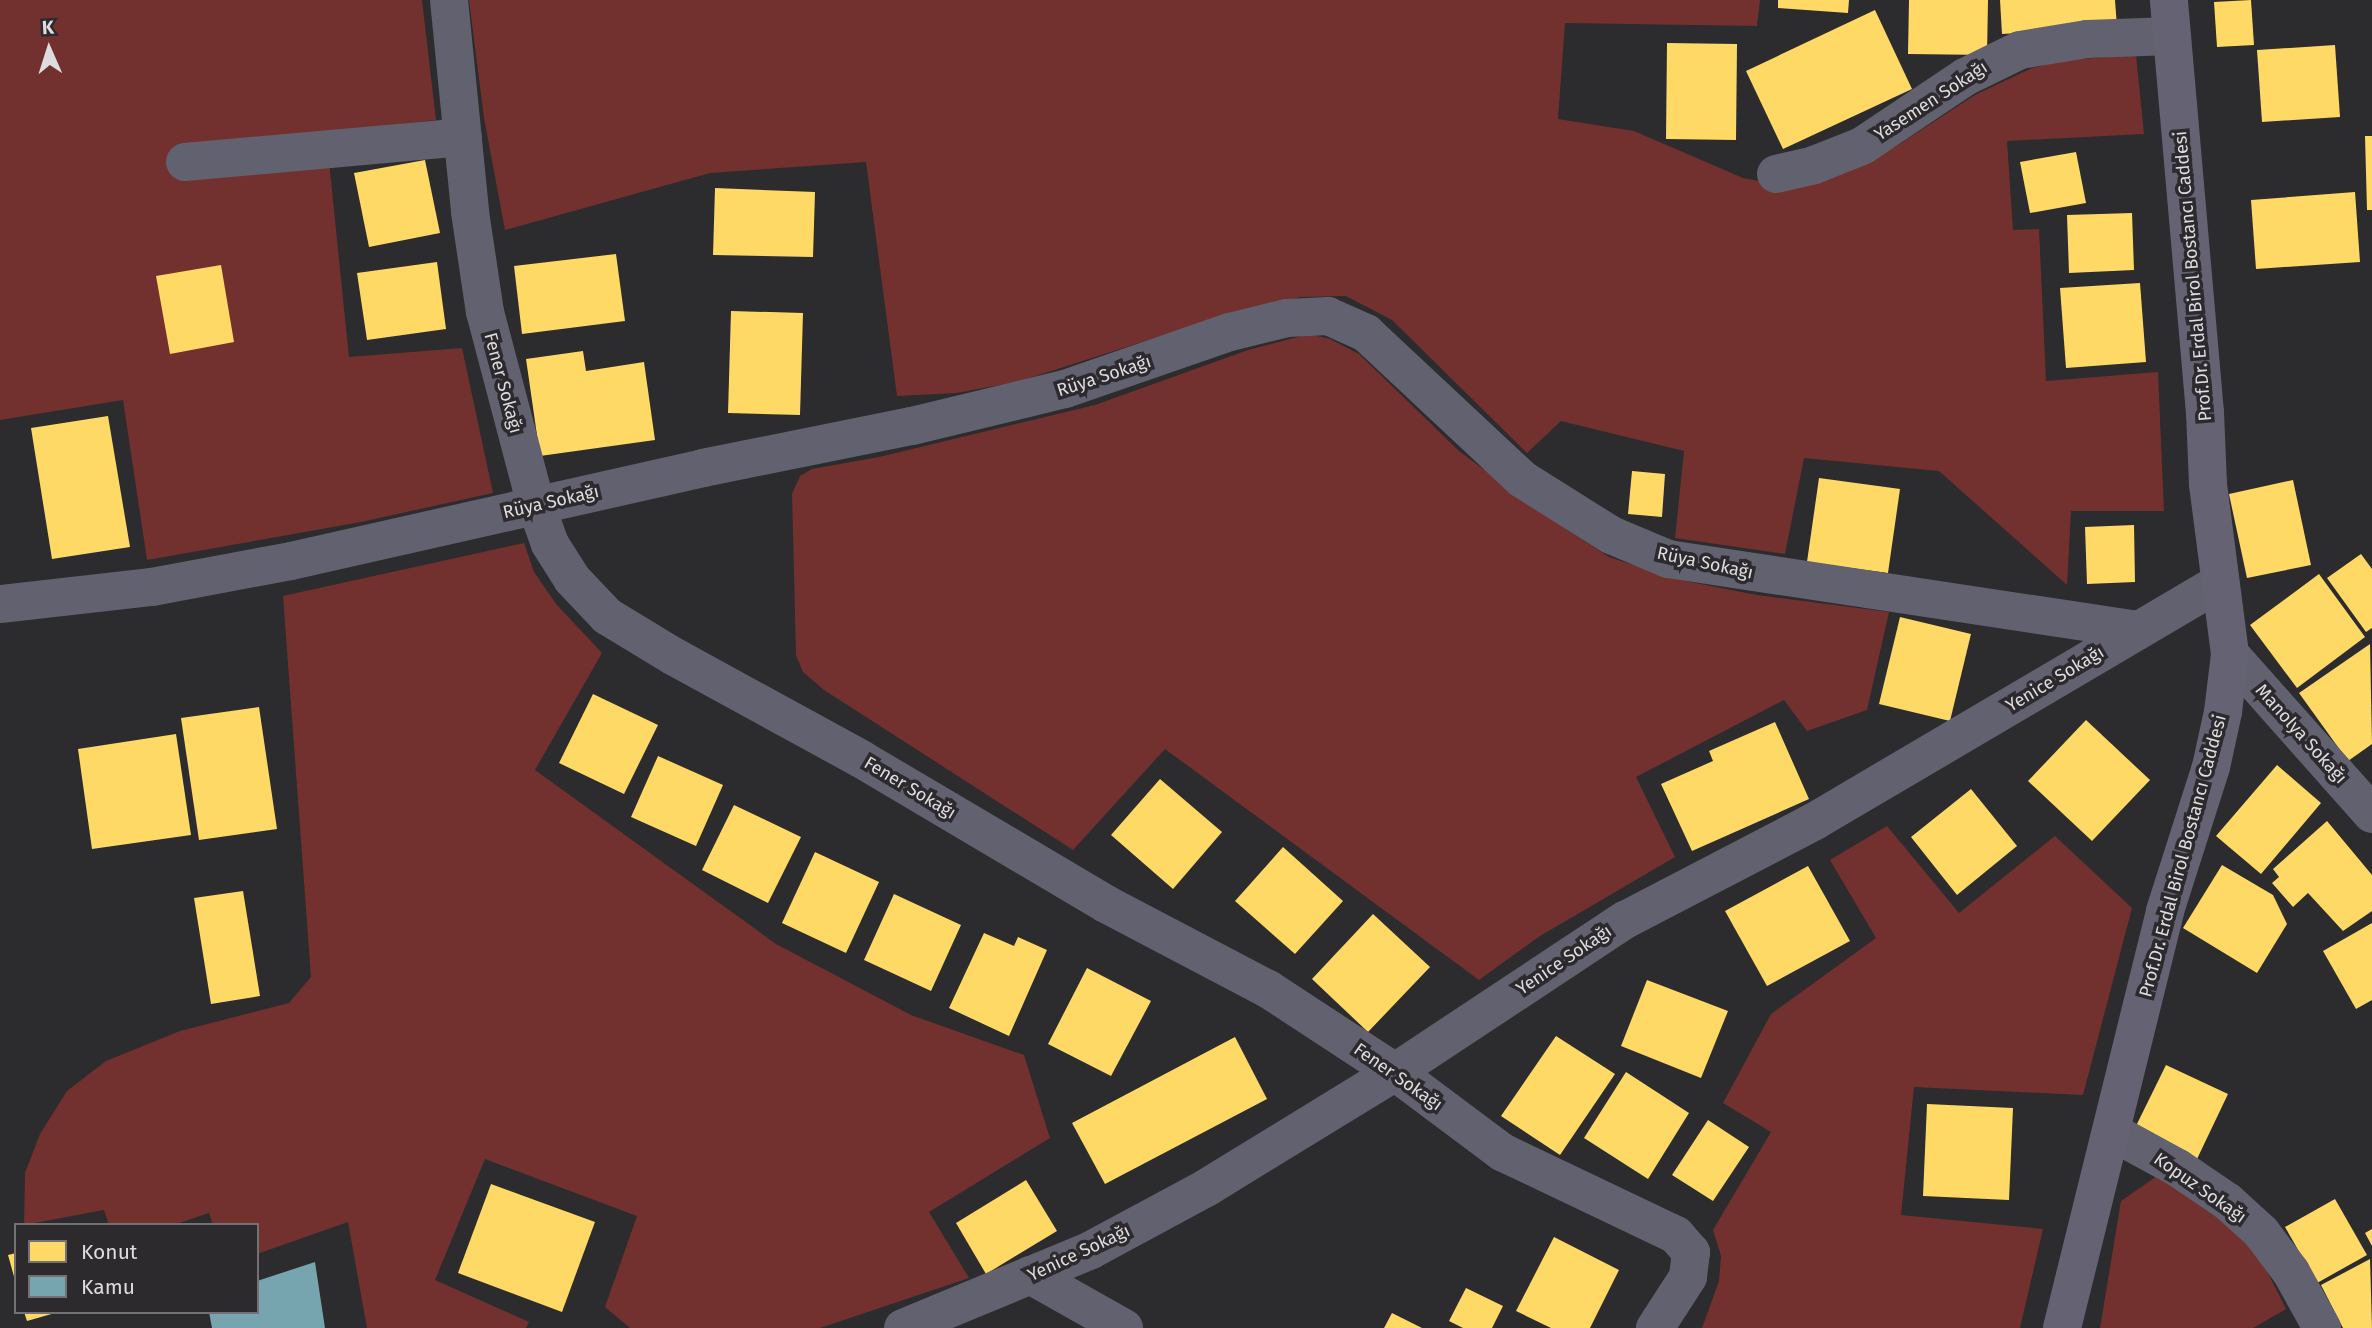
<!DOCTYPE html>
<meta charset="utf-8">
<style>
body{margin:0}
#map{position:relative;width:2372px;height:1328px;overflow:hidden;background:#2c2b2d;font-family:"Fira Sans",sans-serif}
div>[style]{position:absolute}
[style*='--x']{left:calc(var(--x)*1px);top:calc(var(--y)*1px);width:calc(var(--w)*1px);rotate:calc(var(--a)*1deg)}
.green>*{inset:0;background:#72312f}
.homes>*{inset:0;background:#ffd966}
.public>*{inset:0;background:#76a5af}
.street>*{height:38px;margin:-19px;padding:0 19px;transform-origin:19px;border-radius:19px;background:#62616f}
.secondary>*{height:38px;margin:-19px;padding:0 19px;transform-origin:19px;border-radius:19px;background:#646273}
span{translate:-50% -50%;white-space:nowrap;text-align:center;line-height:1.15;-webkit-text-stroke:7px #2d2a2e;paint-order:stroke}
.street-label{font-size:18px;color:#dedcde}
.legend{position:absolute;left:14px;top:1223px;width:245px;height:91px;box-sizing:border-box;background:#2d2a2e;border:2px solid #747174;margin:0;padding:9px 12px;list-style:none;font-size:21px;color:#dedcde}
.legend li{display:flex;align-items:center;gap:14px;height:35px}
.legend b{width:35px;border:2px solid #747174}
.north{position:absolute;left:14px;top:14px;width:70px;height:70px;-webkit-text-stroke:5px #2d2a2e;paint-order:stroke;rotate:357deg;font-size:19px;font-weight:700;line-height:28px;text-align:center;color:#dedcde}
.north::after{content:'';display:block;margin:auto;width:24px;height:32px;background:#dedcde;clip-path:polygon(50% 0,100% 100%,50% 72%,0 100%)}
</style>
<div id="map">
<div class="green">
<i style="clip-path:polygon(0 0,422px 0,436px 120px,326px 132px,349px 357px,462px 348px,493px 493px,361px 522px,147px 560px,123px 400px,0 420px)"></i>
<i style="clip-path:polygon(469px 0,1760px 0,1757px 26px,1565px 23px,1558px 119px,1634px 131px,1743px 178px,1785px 186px,1814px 181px,1895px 147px,1975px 95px,2032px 68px,2067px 60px,2136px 55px,2144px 134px,2007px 141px,2013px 230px,2039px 229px,2046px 381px,2158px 372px,2164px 511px,2071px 511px,2067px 585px,1939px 471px,1804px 458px,1785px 554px,1675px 538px,1684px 451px,1561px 421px,1527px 453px,1392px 320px,1346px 296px,1300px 297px,1167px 334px,1020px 381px,957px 393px,897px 396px,866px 162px,710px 173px,505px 230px,484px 118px)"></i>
<i style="clip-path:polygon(1309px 334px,1330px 339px,1359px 354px,1459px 451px,1546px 516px,1609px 557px,1675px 579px,1757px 595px,1889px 612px,1867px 710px,1807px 731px,1784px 700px,1636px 777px,1675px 857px,1540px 936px,1479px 980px,1165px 749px,1073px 850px,824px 690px,803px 672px,796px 655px,792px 494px,800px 476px,812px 469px,879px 457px,1095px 405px,1248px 350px)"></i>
<i style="clip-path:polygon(524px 543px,534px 572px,557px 605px,602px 653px,535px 770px,776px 944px,911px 1015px,1024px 1055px,1050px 1138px,929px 1212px,969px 1278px,820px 1328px,630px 1328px,605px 1307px,637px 1216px,485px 1159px,435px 1280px,529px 1322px,526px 1328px,367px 1328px,348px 1222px,257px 1254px,257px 1225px,213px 1225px,209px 1213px,173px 1225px,109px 1225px,104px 1210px,24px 1225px,25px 1173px,40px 1134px,67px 1091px,106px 1061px,180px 1031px,289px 1003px,311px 977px,283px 596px)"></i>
<i style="clip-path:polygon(1887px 826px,1959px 913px,2055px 836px,2132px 908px,2083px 1095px,1914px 1087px,1901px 1215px,2043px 1229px,2020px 1328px,1702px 1328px,1719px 1281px,1721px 1256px,1713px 1230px,1771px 1132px,1723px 1103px,1771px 1014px,1876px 938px,1830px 860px)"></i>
<i style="clip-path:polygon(2157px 1176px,2238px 1232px,2266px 1269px,2286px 1309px,2253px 1328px,2100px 1328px,2121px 1201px)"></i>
</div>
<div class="homes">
<i style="clip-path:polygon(1778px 0,1849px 0,1848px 13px,1778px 8px)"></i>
<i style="clip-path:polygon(1909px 0,1988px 0,1987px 55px,1908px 54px)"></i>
<i style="clip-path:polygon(2000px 0,2115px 0,2117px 27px,2002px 34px)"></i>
<i style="clip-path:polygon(2251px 0,2254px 45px,2217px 47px,2214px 2px)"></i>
<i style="clip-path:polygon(1875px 10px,1912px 89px,1783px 149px,1746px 71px)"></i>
<i style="clip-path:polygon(1667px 43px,1737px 44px,1736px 140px,1666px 139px)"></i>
<i style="clip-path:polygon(2335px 45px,2340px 117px,2262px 122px,2257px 50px)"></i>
<i style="clip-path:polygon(2365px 136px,2372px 136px,2372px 210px,2367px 210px)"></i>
<i style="clip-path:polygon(2076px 152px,2086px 203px,2030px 213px,2020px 162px)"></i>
<i style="clip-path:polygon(425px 160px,440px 233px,369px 247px,354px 173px)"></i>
<i style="clip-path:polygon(715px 188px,815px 192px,813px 257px,713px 255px)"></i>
<i style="clip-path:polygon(2355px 192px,2360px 262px,2256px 269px,2251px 200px)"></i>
<i style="clip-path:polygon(2132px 213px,2134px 270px,2069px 273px,2067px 215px)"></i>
<i style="clip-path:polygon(616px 254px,625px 321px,522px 334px,514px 266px)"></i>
<i style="clip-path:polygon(437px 262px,446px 329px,367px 340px,357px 273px)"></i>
<i style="clip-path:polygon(221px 265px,234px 342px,170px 354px,156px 276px)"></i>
<i style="clip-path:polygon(2140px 283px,2146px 362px,2066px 368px,2060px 288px)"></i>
<i style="clip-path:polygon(731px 311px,803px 313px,800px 415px,728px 413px)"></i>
<i style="clip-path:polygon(583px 351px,586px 371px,644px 362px,655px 440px,540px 456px,526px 359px)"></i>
<i style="clip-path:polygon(108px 416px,130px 547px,52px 559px,31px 428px)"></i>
<i style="clip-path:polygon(1632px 471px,1665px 474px,1662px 517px,1628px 514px)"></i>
<i style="clip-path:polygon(1819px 478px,1900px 489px,1888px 573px,1807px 562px)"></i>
<i style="clip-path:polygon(2293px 480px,2311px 565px,2247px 578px,2229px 494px)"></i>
<i style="clip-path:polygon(2134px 525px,2135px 582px,2087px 584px,2085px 527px)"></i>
<i style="clip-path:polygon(2361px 554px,2372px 569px,2372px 628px,2366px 632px,2327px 578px)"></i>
<i style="clip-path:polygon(2319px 574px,2365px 637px,2297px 688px,2250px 625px)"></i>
<i style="clip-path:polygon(1900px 617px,1971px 634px,1950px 721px,1879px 704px)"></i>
<i style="clip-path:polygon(2370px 644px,2372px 744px,2348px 761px,2299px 693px)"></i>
<i style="clip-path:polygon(593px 694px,658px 725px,624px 794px,559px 763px)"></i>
<i style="clip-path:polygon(259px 707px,277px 829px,199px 840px,181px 718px)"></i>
<i style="clip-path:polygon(2086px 720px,2150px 780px,2092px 841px,2028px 781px)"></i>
<i style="clip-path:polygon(1775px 722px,1809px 799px,1692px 851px,1661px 784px,1713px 761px,1709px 751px)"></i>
<i style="clip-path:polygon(176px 734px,191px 835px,92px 849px,78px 749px)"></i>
<i style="clip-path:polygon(658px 756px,723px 785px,696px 846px,631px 817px)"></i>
<i style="clip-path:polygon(2277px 765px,2321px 803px,2261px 874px,2216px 836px)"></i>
<i style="clip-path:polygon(1160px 779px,1222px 832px,1173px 889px,1111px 835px)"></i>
<i style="clip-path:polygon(1971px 789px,2017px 846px,1957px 895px,1911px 837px)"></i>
<i style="clip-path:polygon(734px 805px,801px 837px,768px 903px,702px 870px)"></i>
<i style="clip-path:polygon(2327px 821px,2372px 875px,2372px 911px,2343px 931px,2308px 893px,2293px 907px,2272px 883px,2279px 877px,2273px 869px)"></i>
<i style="clip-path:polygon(1283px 847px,1343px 901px,1295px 954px,1235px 901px)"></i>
<i style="clip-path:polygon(815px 852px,879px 882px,846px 953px,782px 923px)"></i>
<i style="clip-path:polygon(2222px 865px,2273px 895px,2287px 924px,2257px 973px,2183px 928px)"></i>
<i style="clip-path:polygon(1808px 866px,1850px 941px,1767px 986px,1725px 911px)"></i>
<i style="clip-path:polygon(243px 891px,260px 996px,211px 1004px,194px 898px)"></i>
<i style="clip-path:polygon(894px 894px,961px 925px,931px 991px,864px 960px)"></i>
<i style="clip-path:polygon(1373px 914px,1430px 967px,1368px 1032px,1312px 979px)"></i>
<i style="clip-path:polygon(2372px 923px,2372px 1000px,2356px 1009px,2323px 951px)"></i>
<i style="clip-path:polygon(984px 933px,1014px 946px,1018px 937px,1047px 950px,1009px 1036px,949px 1008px)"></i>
<i style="clip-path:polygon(1087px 968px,1151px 1001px,1111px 1076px,1048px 1044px)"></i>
<i style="clip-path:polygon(1647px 980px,1728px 1011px,1701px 1078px,1621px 1046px)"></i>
<i style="clip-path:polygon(1556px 1036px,1615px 1074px,1560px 1155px,1501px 1116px)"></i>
<i style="clip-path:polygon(1235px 1037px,1267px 1099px,1105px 1184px,1072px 1123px)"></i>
<i style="clip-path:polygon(2166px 1065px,2228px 1094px,2197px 1159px,2134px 1130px)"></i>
<i style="clip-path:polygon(1626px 1072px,1689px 1113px,1648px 1179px,1584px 1138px)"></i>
<i style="clip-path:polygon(1927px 1104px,2013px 1108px,2009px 1200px,1923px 1196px)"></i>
<i style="clip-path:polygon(1708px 1120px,1749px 1147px,1713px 1201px,1672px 1175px)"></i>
<i style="clip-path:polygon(1026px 1180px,1057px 1231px,986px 1274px,956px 1223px)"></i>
<i style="clip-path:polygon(491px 1184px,595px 1222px,562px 1312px,458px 1273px)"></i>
<i style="clip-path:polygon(2335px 1199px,2367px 1255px,2317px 1283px,2285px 1227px)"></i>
<i style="clip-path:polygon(2372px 1229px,2372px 1246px,2365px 1233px)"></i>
<i style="clip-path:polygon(1554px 1237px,1619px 1270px,1590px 1328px,1551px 1328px,1516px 1311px)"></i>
<i style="clip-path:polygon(16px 1253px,16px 1279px,15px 1280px,8px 1255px)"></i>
<i style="clip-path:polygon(2370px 1259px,2372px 1328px,2343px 1328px,2321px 1285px)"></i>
<i style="clip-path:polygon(1466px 1288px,1503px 1306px,1492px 1328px,1463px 1328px,1449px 1321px)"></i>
<i style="clip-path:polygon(24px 1312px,55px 1312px,55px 1313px,27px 1321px)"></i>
<i style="clip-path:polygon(1392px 1313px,1422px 1328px,1384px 1328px)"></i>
</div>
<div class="public">
<i style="clip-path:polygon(315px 1262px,325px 1328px,212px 1328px,209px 1312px,257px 1312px,257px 1281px)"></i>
</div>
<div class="street">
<i style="--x:449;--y:0;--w:213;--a:84.3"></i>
<i style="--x:470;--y:212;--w:101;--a:81.5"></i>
<i style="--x:485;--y:312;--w:200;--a:75.2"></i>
<i style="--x:536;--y:505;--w:41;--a:70.3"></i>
<i style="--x:550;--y:544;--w:41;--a:57.8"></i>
<i style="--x:572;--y:579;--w:51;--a:46.6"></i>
<i style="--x:607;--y:616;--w:77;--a:31.2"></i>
<i style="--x:673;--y:656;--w:214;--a:28.7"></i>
<i style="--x:861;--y:759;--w:285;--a:30.6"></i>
<i style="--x:1106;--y:904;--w:183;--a:27.7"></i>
<i style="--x:1268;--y:989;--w:152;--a:33.2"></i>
<i style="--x:1395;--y:1072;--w:134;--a:36.8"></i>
<i style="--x:1502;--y:1152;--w:193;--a:25.5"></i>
<i style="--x:1676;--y:1235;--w:23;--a:49"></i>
<i style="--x:1691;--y:1252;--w:25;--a:97"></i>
<i style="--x:1688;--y:1277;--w:61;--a:122.9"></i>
<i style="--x:185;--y:162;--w:279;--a:-5.1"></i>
<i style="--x:1776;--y:174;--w:39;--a:-13"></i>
<i style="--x:1814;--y:165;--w:52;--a:-21.6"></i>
<i style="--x:1862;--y:146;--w:124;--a:-33.8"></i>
<i style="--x:1965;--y:77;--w:61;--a:-26.1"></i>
<i style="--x:2020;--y:50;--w:68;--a:-9.3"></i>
<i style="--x:2087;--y:39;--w:85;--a:-2"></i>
<i style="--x:0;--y:604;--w:153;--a:-6.4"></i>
<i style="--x:152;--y:587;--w:141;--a:-10.6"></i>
<i style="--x:291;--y:561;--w:422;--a:-12.7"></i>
<i style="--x:703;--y:468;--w:213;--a:-11.4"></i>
<i style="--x:912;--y:426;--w:157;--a:-13.6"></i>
<i style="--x:1065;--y:389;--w:175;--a:-19.1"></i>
<i style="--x:1230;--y:332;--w:59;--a:-13.8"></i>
<i style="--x:1287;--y:318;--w:41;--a:-2.8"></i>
<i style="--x:1328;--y:316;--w:42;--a:24.1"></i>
<i style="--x:1366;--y:333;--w:214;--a:43.1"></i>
<i style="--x:1522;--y:479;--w:105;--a:32.2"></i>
<i style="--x:1611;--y:535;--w:62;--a:22.8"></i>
<i style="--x:1668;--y:559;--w:472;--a:8.6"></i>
<i style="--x:2230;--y:654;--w:214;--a:48.4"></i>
<i style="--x:2112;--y:1132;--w:75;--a:28.6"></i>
<i style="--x:2178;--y:1168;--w:60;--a:34.2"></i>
<i style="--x:2228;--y:1202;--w:45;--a:42.3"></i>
<i style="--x:2261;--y:1232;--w:50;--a:53.1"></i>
<i style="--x:2291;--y:1272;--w:64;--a:61"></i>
<i style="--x:1030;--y:1275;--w:108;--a:29.4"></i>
<i style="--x:903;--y:1328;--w:204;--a:-22.5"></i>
<i style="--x:1091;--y:1250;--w:131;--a:-28.3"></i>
<i style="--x:1206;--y:1188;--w:222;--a:-31.5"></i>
<i style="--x:1395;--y:1072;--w:276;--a:-33.5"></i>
<i style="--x:1625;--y:920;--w:214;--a:-27.5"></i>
<i style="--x:1815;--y:821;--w:470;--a:-30.5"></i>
</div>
<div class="secondary">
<i style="--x:2062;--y:1328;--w:430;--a:-76.1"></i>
<i style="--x:2165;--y:911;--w:151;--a:-72.3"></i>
<i style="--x:2211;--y:767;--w:56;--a:-77.7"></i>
<i style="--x:2223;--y:712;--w:58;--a:-83.1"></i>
<i style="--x:2230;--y:654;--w:171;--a:-97.4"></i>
<i style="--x:2208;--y:484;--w:71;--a:-92.4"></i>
<i style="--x:2205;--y:413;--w:415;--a:-95"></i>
</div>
<div class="street-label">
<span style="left:1931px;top:101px;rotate:-33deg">Yasemen Sokağı</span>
<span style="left:2193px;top:276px;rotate:-95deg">Prof.Dr. Erdal Birol Bostancı Caddesi</span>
<span style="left:1104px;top:376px;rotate:-18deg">Rüya Sokağı</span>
<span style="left:503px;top:383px;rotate:75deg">Fener Sokağı</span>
<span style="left:551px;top:502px;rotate:-13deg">Rüya Sokağı</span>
<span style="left:1705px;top:563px;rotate:12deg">Rüya Sokağı</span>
<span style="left:2055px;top:679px;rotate:-31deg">Yenice Sokağı</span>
<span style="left:2301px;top:734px;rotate:48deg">Manolya Sokağı</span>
<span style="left:910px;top:788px;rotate:31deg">Fener Sokağı</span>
<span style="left:2183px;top:856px;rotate:-75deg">Prof.Dr. Erdal Birol Bostancı Caddesi</span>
<span style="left:1564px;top:960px;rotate:-34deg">Yenice Sokağı</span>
<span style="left:1398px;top:1077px;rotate:35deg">Fener Sokağı</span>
<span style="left:2200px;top:1188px;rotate:35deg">Kopuz Sokağı</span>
<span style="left:1079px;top:1253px;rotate:-25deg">Yenice Sokağı</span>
</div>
<ul class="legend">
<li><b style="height:19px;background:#ffd966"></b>Konut</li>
<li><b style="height:19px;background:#76a5af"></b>Kamu</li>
</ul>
<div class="north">K</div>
</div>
